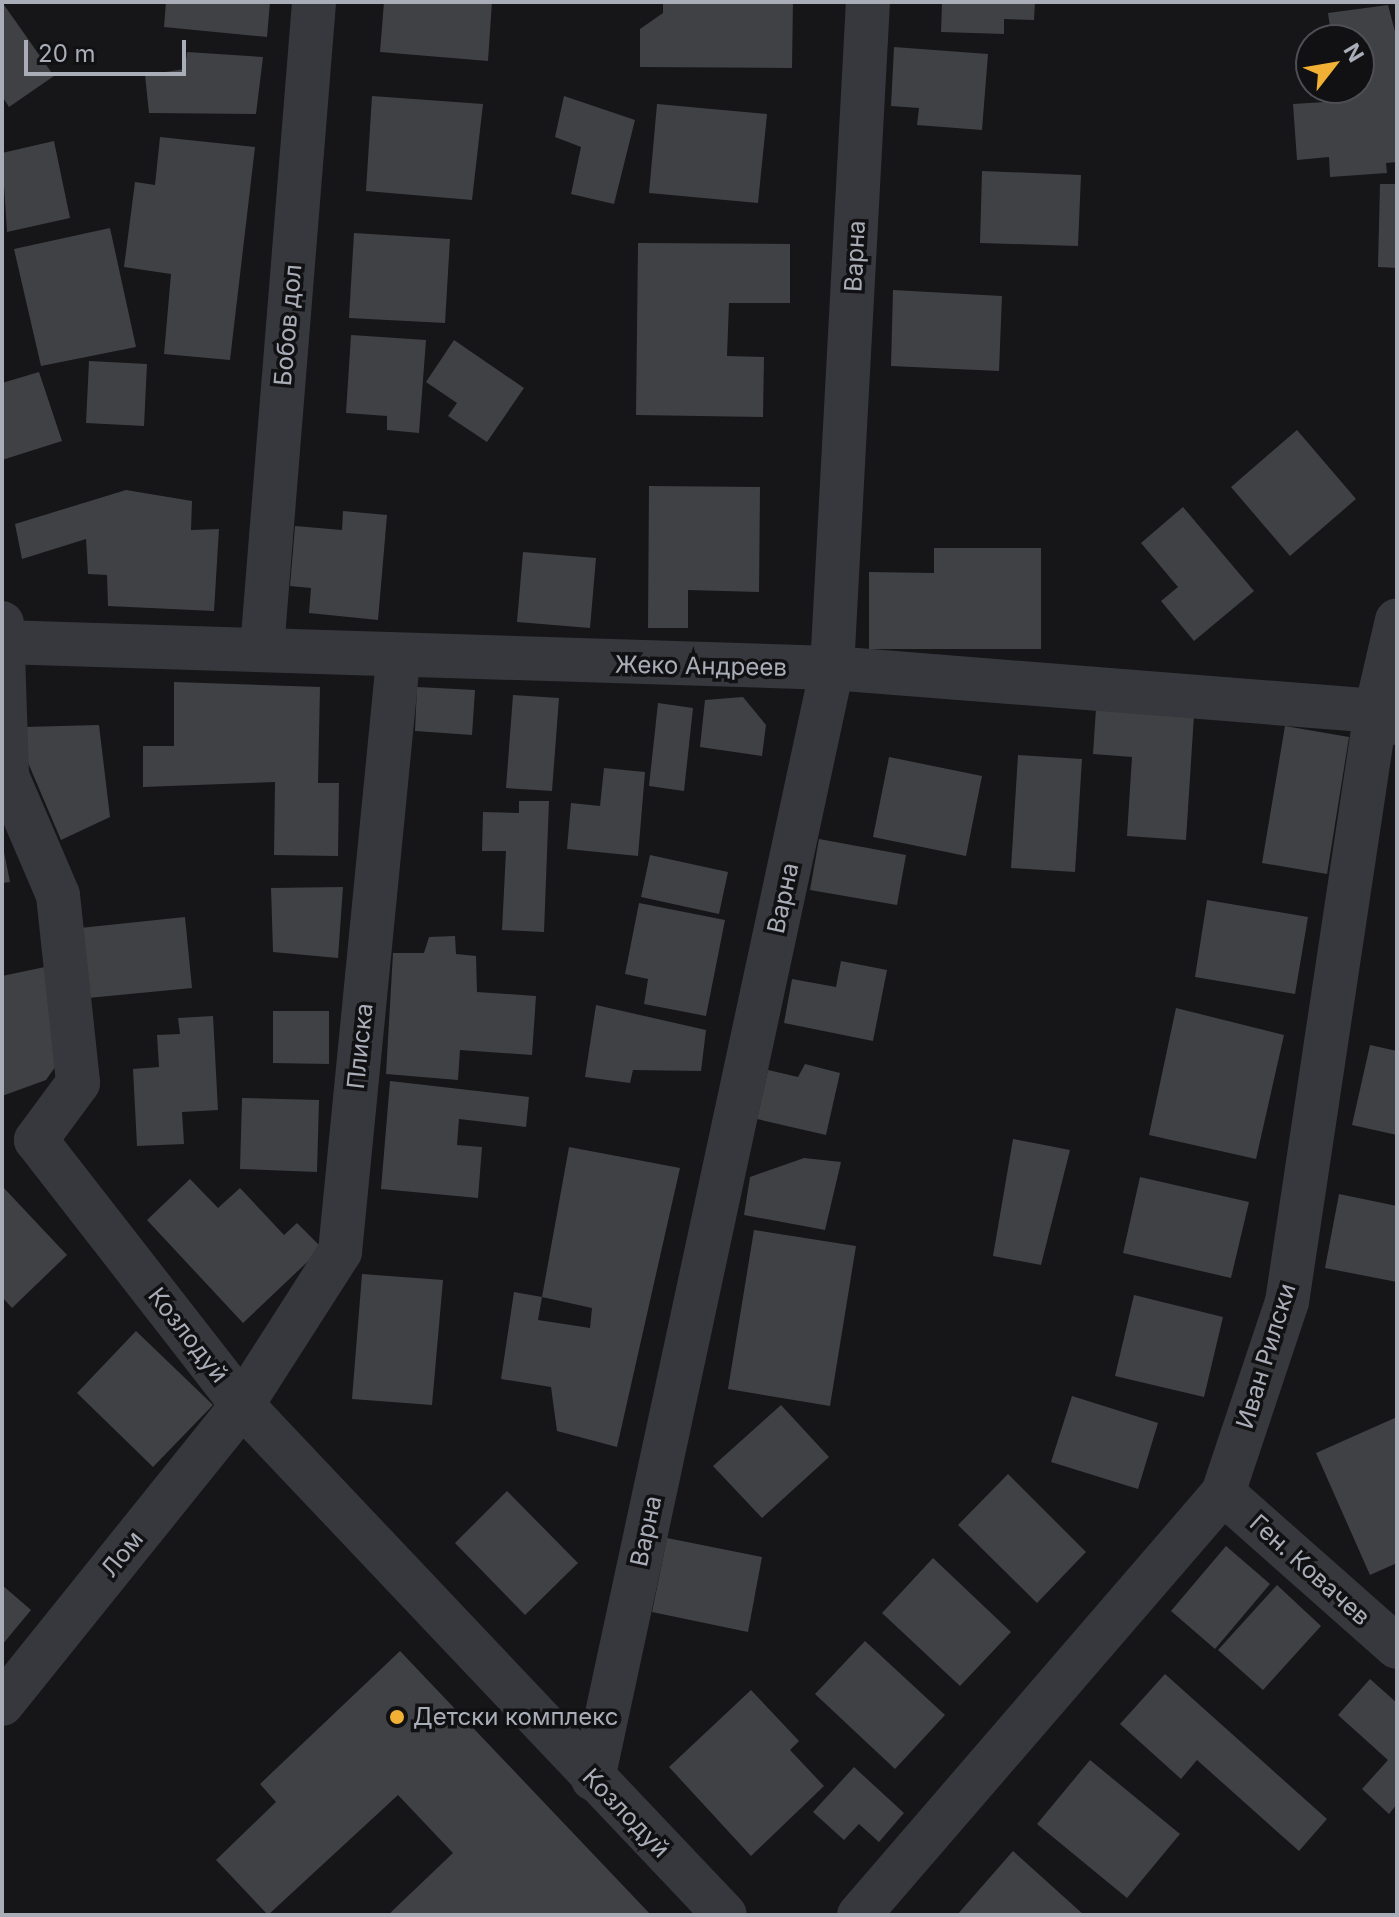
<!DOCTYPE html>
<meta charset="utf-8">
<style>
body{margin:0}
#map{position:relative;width:1399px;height:1917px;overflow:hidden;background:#161618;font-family:Inter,sans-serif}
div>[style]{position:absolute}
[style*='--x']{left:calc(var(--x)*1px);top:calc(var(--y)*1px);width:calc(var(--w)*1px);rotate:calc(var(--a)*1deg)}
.building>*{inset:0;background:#404145}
.minor>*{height:44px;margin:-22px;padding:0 22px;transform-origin:22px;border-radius:22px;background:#37383d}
.dots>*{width:22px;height:22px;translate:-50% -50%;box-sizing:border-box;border:4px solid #111113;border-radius:50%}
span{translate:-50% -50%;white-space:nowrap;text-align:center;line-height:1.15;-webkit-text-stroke:7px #111113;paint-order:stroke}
.street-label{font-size:24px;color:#a8adb8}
.poi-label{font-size:24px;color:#a8adb8}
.left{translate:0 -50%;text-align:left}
.frame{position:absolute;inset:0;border:4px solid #a8adb8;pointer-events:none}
.north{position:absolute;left:1295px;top:24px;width:80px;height:80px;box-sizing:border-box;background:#111113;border:2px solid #4d4f55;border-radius:50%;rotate:59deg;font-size:22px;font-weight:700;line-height:32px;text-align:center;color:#a8adb8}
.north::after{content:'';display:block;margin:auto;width:28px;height:36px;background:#f2b134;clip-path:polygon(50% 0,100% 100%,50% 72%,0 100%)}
.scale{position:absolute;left:24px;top:40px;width:162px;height:36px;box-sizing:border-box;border:4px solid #a8adb8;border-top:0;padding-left:10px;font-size:24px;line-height:28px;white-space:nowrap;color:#a8adb8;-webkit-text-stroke:6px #111113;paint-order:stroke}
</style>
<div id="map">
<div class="building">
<i style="clip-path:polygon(2px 2px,54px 76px,9px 107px,2px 96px)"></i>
<i style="clip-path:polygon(166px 2px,270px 2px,267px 37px,164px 27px)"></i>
<i style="clip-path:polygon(384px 2px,492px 2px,488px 61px,380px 52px)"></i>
<i style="clip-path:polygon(663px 2px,793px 2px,792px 68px,640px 67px,640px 29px,663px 13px)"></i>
<i style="clip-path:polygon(942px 2px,1035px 2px,1034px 20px,1004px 19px,1004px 34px,941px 32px)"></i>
<i style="clip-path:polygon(1388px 5px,1397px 39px,1397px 162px,1386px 163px,1387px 173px,1330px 177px,1329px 157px,1297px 160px,1293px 104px,1341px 101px,1338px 88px,1359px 88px,1359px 40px,1332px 40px,1328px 13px)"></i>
<i style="clip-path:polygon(894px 47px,988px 54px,982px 130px,917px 125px,919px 108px,891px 106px)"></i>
<i style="clip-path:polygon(187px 52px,263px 57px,256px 114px,149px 113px,145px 75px,185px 69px)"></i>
<i style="clip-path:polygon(372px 96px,483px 104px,472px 200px,366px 191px)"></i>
<i style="clip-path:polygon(564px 96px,635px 120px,614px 204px,571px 194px,581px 147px,555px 137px)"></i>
<i style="clip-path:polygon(657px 104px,767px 114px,758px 203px,649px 193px)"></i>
<i style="clip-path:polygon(160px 137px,255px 147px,230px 360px,164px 354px,171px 274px,124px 267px,135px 182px,155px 185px)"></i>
<i style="clip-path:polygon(54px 141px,70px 218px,7px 232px,2px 153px)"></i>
<i style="clip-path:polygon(982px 171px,1081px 175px,1078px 246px,980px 243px)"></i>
<i style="clip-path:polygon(1380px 184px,1397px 184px,1397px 268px,1378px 267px)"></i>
<i style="clip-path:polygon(110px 228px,136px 347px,41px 366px,14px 249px)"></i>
<i style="clip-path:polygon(354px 233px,450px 239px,445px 323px,349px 318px)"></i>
<i style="clip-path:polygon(638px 243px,790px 244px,790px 303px,729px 303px,727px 356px,764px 357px,763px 417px,636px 415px)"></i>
<i style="clip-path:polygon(893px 290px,1002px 296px,999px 371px,891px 366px)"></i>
<i style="clip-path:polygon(351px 335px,426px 340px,419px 433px,387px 430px,387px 416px,346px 413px)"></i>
<i style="clip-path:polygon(454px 340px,524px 388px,487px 442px,448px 416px,457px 403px,426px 382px)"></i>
<i style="clip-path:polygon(89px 361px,147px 364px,144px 426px,86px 423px)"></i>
<i style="clip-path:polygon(39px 372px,62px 441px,2px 460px,2px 383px)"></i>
<i style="clip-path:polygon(1297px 430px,1356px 499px,1290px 556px,1231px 487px)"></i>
<i style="clip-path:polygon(649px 486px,760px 487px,759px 592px,688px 590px,688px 628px,648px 628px)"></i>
<i style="clip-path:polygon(126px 490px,192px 501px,191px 530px,219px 529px,214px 611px,108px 606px,107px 575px,88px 574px,86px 539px,22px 559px,15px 524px)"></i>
<i style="clip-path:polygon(1183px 507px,1254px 591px,1194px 641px,1161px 601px,1178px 587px,1141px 543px)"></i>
<i style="clip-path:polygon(343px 511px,387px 515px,378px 620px,309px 613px,311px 588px,290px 586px,295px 526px,342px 530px)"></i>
<i style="clip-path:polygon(934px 548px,1041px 548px,1041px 649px,869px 649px,869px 572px,934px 573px)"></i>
<i style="clip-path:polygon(523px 552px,596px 558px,590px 628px,517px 622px)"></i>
<i style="clip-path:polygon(174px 682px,320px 687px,318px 783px,339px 783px,338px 856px,274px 855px,275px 782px,143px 787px,143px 746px,174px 746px)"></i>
<i style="clip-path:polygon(417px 687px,475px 690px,472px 735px,415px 731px)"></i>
<i style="clip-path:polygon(513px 695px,559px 698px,552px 791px,506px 788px)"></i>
<i style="clip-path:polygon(743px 697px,766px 725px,762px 756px,700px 747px,705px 700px)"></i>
<i style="clip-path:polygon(658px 703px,693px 708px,684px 791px,649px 786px)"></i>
<i style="clip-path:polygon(1096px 708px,1194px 715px,1186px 840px,1127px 836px,1132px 757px,1093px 754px)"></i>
<i style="clip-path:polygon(99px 725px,110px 817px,61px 840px,26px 758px,24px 727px)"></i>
<i style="clip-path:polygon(1285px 726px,1349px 737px,1327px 874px,1262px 863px)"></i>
<i style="clip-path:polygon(1018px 755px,1082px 759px,1075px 872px,1011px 868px)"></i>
<i style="clip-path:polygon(889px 757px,982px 776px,966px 856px,873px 837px)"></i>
<i style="clip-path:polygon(604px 768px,645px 772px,638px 856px,567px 849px,571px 803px,600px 806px)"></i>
<i style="clip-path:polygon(519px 801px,549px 801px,544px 932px,502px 930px,506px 851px,482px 851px,483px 812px,519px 813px)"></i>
<i style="clip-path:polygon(819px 839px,906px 855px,897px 905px,810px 890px)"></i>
<i style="clip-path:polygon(2px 842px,10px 882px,2px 883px)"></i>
<i style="clip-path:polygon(650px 855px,728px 872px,719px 914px,641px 897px)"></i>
<i style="clip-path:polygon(343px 887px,338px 958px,273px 952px,271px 888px)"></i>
<i style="clip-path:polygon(1207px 900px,1308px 917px,1295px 994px,1195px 977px)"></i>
<i style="clip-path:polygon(639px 903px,725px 920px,706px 1016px,644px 1004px,648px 979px,625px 974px)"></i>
<i style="clip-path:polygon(185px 917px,192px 988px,88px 998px,80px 928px)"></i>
<i style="clip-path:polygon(455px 936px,456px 954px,476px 956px,477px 992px,536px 996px,532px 1055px,460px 1050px,458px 1080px,386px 1074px,393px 953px,424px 953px,429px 937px)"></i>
<i style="clip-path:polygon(841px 961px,887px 970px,873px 1041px,784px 1023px,792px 979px,836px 987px)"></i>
<i style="clip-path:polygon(45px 967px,60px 1060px,46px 1080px,2px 1096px,2px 976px)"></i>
<i style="clip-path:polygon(596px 1005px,706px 1030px,701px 1071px,633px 1070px,630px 1083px,585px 1077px)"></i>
<i style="clip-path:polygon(1176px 1008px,1284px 1035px,1256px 1159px,1149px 1135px)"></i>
<i style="clip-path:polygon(273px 1011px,329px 1011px,329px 1064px,273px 1063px)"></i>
<i style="clip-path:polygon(213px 1016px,218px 1110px,182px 1112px,184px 1144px,137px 1146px,133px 1069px,159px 1067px,157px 1035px,180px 1034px,178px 1018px)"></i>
<i style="clip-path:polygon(1370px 1045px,1397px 1051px,1397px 1135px,1352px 1125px)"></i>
<i style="clip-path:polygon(805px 1064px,840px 1073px,826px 1135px,757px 1119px,768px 1070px,798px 1077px)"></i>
<i style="clip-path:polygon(390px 1081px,529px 1097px,526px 1127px,459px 1119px,457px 1145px,482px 1147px,478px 1198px,381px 1189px)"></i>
<i style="clip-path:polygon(242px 1098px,319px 1100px,317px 1172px,240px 1169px)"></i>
<i style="clip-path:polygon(1013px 1139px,1070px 1150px,1041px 1265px,993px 1256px)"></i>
<i style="clip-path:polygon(569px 1147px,680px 1168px,617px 1447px,557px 1431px,551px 1387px,501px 1379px,514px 1292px,542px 1297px,538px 1320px,590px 1328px,592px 1308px,542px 1297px)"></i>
<i style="clip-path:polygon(804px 1158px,841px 1162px,825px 1230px,744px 1215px,750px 1177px)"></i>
<i style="clip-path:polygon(1140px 1177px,1249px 1202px,1231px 1278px,1123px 1253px)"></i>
<i style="clip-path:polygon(190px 1179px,218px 1208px,240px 1188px,284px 1235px,297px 1223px,322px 1248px,243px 1323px,147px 1220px)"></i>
<i style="clip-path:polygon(2px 1186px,67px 1255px,12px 1308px,2px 1297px)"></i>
<i style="clip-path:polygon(1339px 1194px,1397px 1206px,1397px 1282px,1325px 1268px)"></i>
<i style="clip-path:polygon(754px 1230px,856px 1246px,830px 1406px,728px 1389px)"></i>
<i style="clip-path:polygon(362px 1274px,443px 1280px,432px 1405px,352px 1399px)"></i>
<i style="clip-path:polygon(1134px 1295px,1223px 1317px,1204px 1397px,1115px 1376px)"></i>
<i style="clip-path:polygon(136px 1331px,213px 1405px,153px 1467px,77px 1393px)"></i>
<i style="clip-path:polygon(1072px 1396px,1158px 1423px,1138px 1489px,1051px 1462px)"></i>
<i style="clip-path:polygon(781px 1405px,829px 1457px,762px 1518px,713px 1466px)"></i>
<i style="clip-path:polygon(1397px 1417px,1397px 1563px,1370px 1575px,1316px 1453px)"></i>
<i style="clip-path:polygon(1008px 1474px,1086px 1552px,1037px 1603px,958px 1525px)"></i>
<i style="clip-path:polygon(507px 1491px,578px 1563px,525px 1615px,455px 1543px)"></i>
<i style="clip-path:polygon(667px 1538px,762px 1557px,748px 1632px,652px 1612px)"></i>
<i style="clip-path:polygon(1226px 1546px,1270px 1584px,1215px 1649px,1171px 1611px)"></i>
<i style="clip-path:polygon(933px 1558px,1011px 1632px,960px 1686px,882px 1613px)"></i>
<i style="clip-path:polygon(2px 1585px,31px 1610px,2px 1645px)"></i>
<i style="clip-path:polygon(1277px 1585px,1321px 1626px,1263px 1690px,1218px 1650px)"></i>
<i style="clip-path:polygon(865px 1641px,945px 1715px,895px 1769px,815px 1694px)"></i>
<i style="clip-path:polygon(400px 1651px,651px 1915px,388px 1915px,453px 1853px,398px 1795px,268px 1915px,216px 1860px,276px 1802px,260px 1784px)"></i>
<i style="clip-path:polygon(1165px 1674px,1327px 1819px,1299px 1851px,1197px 1760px,1181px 1779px,1120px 1724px)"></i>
<i style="clip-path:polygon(1370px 1679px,1397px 1703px,1397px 1804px,1389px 1814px,1362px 1789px,1388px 1760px,1338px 1715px)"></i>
<i style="clip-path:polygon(751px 1690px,799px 1741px,790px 1750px,824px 1786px,751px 1856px,669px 1767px)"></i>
<i style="clip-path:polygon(1090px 1760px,1180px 1834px,1127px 1898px,1037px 1824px)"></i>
<i style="clip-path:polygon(854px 1767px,904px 1813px,879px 1842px,859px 1824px,844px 1840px,813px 1812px)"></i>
<i style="clip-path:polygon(1013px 1851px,1084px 1915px,957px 1915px)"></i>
</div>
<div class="minor">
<i style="--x:2;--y:623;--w:153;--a:88.1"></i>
<i style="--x:7;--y:776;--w:129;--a:66.8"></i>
<i style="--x:58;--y:895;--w:189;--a:83.9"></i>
<i style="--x:78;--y:1083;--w:71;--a:126.4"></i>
<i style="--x:36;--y:1140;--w:336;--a:52.1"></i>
<i style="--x:242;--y:1405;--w:702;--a:46.56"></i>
<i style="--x:2;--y:642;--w:830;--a:1.79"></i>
<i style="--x:832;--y:668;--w:546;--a:4.52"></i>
<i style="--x:1376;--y:711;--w:24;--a:30"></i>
<i style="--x:262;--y:649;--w:649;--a:-85.4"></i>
<i style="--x:1223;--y:1493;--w:232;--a:41.5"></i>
<i style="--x:2;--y:1704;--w:383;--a:-51.2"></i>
<i style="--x:242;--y:1405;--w:182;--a:-57.4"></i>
<i style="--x:340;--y:1252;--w:595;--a:-84.4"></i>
<i style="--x:593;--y:1779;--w:1136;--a:-77.86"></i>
<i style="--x:832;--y:668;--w:667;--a:-86.91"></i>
<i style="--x:859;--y:1915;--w:557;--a:-49.22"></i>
<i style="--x:1223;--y:1493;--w:201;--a:-71.5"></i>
<i style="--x:1287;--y:1302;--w:598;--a:-81.44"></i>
<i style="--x:1376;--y:711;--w:93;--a:-77"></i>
</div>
<div class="dots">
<i style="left:397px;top:1717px;background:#f2b134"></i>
</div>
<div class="street-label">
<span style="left:855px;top:256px;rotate:-87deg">Варна</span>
<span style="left:288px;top:325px;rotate:-85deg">Бобов дол</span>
<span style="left:701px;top:666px;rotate:1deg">Жеко Андреев</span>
<span style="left:783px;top:898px;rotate:-78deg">Варна</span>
<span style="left:360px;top:1046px;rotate:-84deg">Плиска</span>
<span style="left:188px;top:1335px;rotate:52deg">Козлодуй</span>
<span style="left:1266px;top:1356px;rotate:-73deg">Иван Рилски</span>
<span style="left:646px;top:1531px;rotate:-78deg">Варна</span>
<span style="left:122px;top:1554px;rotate:-51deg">Лом</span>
<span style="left:1310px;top:1570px;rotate:42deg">Ген. Ковачев</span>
<span style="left:626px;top:1813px;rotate:46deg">Козлодуй</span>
</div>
<div class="poi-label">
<span class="left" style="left:413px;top:1717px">Детски комплекс</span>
</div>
<div class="frame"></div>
<div class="north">N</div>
<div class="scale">20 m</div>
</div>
